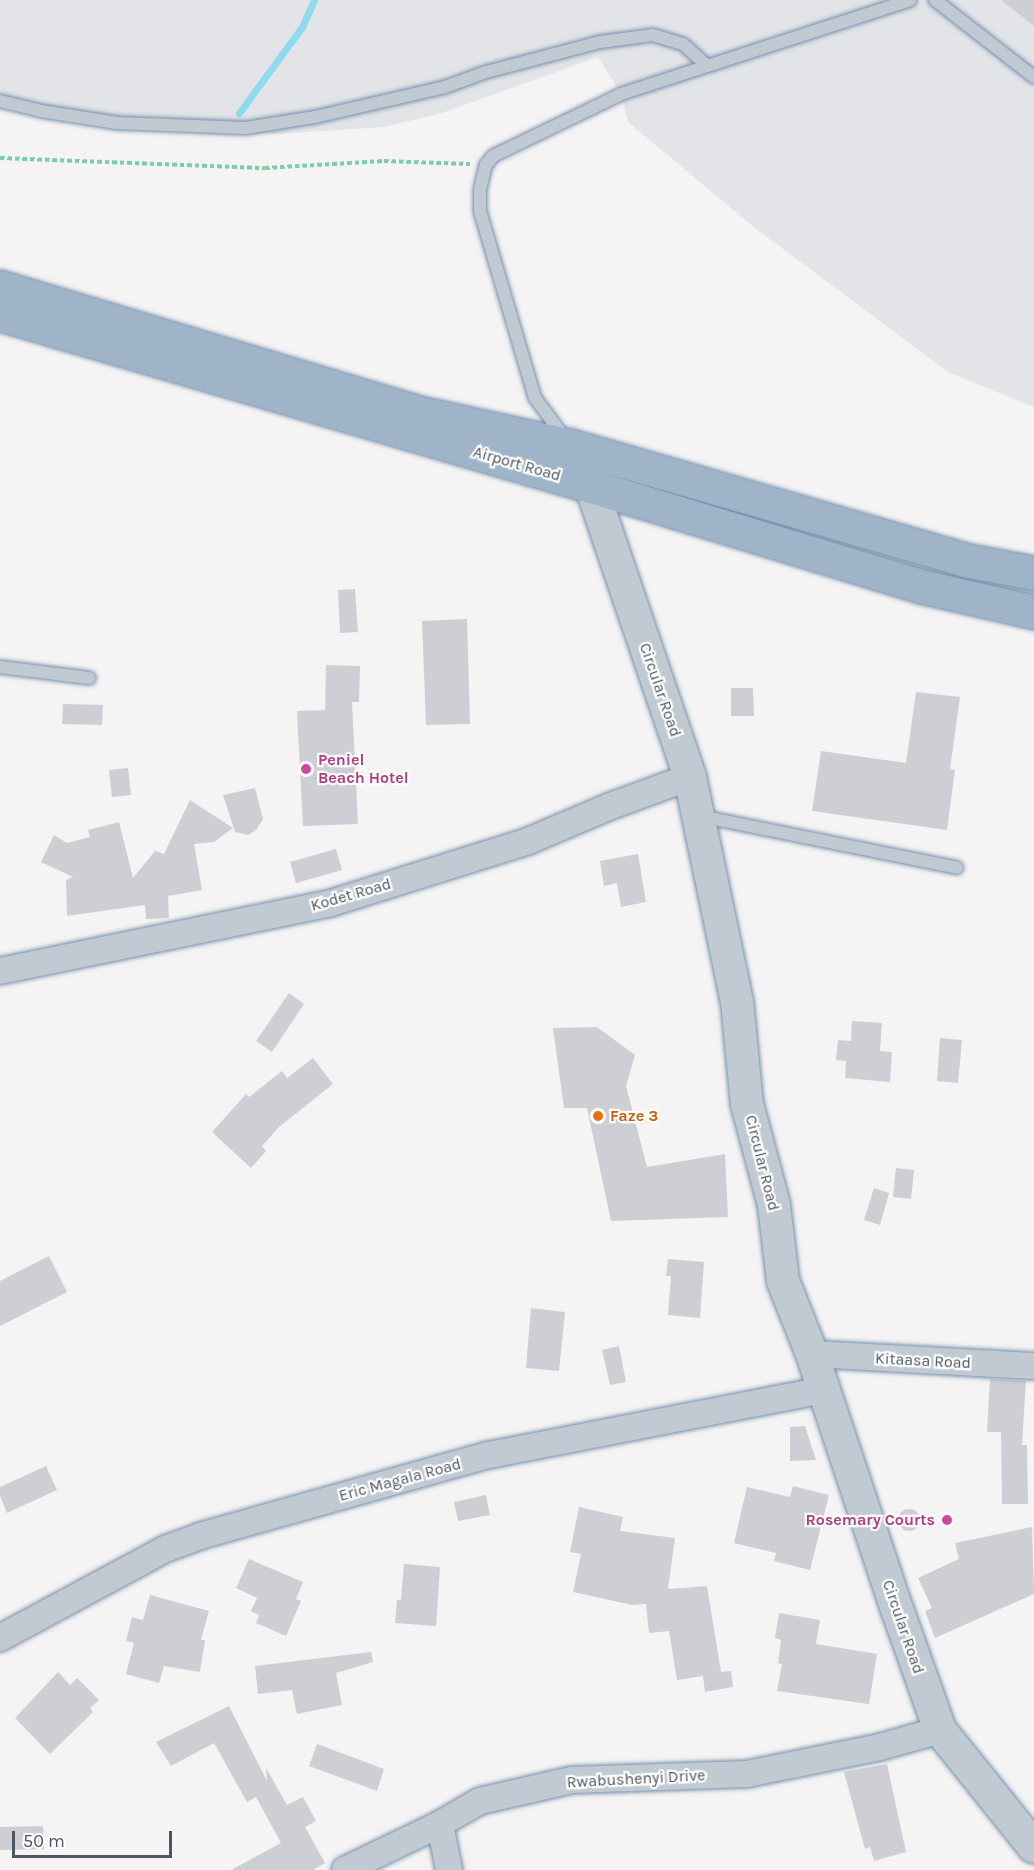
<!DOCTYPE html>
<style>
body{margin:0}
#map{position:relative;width:1034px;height:1870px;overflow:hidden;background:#f5f3f3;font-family:Karla,sans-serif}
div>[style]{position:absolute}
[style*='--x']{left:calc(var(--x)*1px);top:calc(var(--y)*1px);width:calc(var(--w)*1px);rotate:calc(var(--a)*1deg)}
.airport>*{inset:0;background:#e2e4e7}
.green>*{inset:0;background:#c3f1d5}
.stream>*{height:7px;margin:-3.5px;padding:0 3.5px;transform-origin:3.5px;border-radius:3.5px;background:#90daee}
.building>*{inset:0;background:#cdcfd5}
.round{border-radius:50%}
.path>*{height:4px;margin-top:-2px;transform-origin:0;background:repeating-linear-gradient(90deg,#7ad0a6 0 4.5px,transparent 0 7.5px)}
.roads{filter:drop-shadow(0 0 2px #7690ad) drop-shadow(0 0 2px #7690ad)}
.service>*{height:12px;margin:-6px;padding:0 6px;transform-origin:6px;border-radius:6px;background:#c1cad2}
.minor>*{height:26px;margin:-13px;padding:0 13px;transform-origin:13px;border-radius:13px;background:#c1cad2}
.tertiary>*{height:32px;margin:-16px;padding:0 16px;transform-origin:16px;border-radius:16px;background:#c1cad2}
.trunk>*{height:33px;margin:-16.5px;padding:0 16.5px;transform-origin:16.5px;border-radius:16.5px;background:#9fb4c9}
.dots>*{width:16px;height:16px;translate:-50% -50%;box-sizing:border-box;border:3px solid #fff;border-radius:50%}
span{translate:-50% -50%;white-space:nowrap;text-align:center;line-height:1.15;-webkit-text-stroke:4.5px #fff;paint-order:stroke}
.street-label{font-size:16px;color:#4a5661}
.hotel-label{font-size:16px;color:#b23c85;font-weight:700}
.left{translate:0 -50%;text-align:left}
.right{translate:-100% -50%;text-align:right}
.food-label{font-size:16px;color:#c56008;font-weight:700}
.scale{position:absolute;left:12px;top:1831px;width:160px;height:27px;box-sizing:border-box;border:3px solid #4a5661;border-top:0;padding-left:8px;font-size:18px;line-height:21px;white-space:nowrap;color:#4a5661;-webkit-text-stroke:4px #fff;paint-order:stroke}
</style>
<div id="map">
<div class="airport">
<i style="clip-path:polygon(0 0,1034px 0,1034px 407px,948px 372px,755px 228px,628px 122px,621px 94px,598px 57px,442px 113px,384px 127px,276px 134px,157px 129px,0 104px)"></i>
</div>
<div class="green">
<i style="clip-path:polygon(611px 472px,769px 521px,973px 578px,1034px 589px,1034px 603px,596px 476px)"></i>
</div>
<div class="stream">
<i style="--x:239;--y:113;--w:107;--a:-53.8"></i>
<i style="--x:302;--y:27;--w:30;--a:-66"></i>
</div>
<div class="building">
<i style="clip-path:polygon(1001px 0,1034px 0,1034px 26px)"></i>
<i style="clip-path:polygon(355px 589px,358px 632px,340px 633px,338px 590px)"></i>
<i style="clip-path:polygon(467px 619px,470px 724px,426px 725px,422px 621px)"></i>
<i style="clip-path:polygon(326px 665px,360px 666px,359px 702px,352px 702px,358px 824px,303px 826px,297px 711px,325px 710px)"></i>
<i style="clip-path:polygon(731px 688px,753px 688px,754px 716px,731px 716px)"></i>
<i style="clip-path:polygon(916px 692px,960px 697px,950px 769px,955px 770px,947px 830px,812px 811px,821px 751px,906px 763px)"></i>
<i style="clip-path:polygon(63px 704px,103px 705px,102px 725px,62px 724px)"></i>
<i style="clip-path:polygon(128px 768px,131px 795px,112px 797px,109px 770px)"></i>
<i style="clip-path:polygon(255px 788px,263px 819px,256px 830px,248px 835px,235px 832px,223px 795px)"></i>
<i style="clip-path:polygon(190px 800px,233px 828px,214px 842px,194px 844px,202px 890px,168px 896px,169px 918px,146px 919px,145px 905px,67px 916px,66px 880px,73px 877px,41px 862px,54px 835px,67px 843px,90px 837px,88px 830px,119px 822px,133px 878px,155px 851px,164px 854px)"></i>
<i style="clip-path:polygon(336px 849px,342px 870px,296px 883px,290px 862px)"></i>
<i style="clip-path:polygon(638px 854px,646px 902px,621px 907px,617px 883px,604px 886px,600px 861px)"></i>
<i style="clip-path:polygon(289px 993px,304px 1004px,272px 1052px,256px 1041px)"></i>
<i style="clip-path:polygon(852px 1021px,882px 1023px,880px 1051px,892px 1052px,890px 1082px,845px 1078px,846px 1061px,836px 1060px,838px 1040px,851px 1041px)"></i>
<i style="clip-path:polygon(597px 1027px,635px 1055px,626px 1086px,647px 1167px,725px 1154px,728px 1217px,611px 1221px,587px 1108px,564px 1108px,553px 1028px)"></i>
<i style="clip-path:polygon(940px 1038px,962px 1040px,958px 1083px,937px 1081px)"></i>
<i style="clip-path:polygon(313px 1058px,333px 1084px,279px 1127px,262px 1146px,266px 1151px,251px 1168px,212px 1132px,246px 1094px,249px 1097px,282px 1071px,287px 1078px)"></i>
<i style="clip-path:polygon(896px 1168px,914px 1170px,911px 1199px,893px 1197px)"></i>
<i style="clip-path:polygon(874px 1188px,889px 1193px,880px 1225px,864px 1220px)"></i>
<i style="clip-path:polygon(49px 1256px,67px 1292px,0 1326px,0 1281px)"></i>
<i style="clip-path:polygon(668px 1259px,704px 1262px,700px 1318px,668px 1315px,671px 1276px,666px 1276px)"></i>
<i style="clip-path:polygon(531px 1308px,565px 1312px,559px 1371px,526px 1368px)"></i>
<i style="clip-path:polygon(619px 1346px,626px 1382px,610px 1385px,602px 1350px)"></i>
<i style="clip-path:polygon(990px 1379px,1026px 1381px,1022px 1445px,1027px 1445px,1028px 1504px,1002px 1504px,1001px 1432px,987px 1432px)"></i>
<i style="clip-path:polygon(805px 1426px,816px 1460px,790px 1461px,790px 1427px)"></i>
<i style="clip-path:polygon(46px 1466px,57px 1490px,7px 1513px,0 1496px,0 1487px)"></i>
<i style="clip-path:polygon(793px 1486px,829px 1495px,810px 1570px,774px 1561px,776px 1553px,734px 1543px,747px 1487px,790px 1497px)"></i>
<i style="clip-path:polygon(486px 1495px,490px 1515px,458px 1521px,454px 1502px)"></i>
<i style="clip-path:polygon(579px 1507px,623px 1517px,620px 1531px,675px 1538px,668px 1589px,707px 1586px,721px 1672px,731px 1671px,733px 1687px,705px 1692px,703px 1676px,677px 1680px,669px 1631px,649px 1633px,646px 1604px,632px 1605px,573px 1592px,581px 1554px,570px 1552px)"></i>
<i class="round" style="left:898px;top:1509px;width:22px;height:22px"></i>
<i style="clip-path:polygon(1032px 1527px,1034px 1594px,935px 1638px,925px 1611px,932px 1608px,918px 1578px,959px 1559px,955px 1543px)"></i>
<i style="clip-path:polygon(249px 1559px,303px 1582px,296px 1599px,301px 1601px,286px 1636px,256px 1623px,259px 1615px,251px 1611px,257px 1598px,236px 1588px)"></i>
<i style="clip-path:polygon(404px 1564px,440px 1567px,436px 1626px,395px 1623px,397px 1600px,401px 1600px)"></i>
<i style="clip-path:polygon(150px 1595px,209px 1611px,201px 1640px,205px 1640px,200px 1672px,164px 1666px,159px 1683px,126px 1674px,134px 1643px,126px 1641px,132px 1617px,143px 1620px)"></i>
<i style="clip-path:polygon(779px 1613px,820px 1620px,816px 1644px,877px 1654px,869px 1704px,777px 1691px,782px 1664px,778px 1663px,781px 1640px,775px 1638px)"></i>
<i style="clip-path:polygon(371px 1652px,373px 1662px,336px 1673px,342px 1705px,297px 1714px,292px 1690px,258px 1694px,255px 1666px)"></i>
<i style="clip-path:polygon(58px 1672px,70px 1685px,77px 1678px,99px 1700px,90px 1708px,93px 1712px,50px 1754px,15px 1718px)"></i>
<i style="clip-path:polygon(229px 1706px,267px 1781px,266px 1768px,287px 1805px,303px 1797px,316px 1821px,305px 1827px,325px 1863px,313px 1870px,231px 1870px,281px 1843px,256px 1797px,247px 1802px,214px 1743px,171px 1766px,156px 1742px)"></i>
<i style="clip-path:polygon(317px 1744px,384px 1769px,377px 1791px,309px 1766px)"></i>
<i style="clip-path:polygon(887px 1764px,906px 1852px,874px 1861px,870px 1847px,865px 1849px,844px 1772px)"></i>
<i style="clip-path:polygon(43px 1826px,44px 1849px,0 1850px,0 1827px)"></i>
</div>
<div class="path">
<i style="--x:0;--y:158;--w:265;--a:2.2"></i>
<i style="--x:265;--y:168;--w:119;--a:-3.4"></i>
<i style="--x:384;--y:161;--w:86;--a:2"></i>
</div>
<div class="roads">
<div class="service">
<i style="--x:935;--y:0;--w:125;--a:37.9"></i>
<i style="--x:0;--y:101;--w:42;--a:13.7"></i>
<i style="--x:41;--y:111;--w:77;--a:9"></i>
<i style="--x:117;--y:123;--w:129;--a:2.2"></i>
<i style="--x:246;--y:128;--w:70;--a:-9.1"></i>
<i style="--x:315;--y:117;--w:133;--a:-13"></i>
<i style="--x:445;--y:87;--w:44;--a:-20.1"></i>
<i style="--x:486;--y:72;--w:118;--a:-14.7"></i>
<i style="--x:600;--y:42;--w:53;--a:-7.5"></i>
<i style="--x:653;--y:35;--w:31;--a:17"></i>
<i style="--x:683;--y:44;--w:30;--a:42"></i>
<i style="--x:564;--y:437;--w:49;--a:-126.6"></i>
<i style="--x:535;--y:398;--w:195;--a:-106.4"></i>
<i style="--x:480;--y:211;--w:21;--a:-90"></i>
<i style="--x:480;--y:190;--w:26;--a:-77"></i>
<i style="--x:486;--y:165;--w:11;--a:-52"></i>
<i style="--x:493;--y:156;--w:142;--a:-25.8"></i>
<i style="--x:621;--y:94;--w:304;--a:-18"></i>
<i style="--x:0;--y:667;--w:90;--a:7"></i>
<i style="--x:700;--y:816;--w:262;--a:11.4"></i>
</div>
<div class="minor">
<i style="--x:0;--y:971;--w:338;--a:-11.6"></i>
<i style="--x:331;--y:903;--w:204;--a:-17.4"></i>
<i style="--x:526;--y:842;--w:92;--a:-23"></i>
<i style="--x:611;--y:806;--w:84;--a:-20.2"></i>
<i style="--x:812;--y:1354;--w:222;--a:3.1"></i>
<i style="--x:0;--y:1638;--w:187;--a:-28.3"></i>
<i style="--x:165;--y:1549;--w:37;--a:-20"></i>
<i style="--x:200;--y:1536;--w:300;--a:-15.7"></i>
<i style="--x:489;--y:1455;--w:341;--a:-11"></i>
<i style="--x:440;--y:1824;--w:47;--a:78.9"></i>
<i style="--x:345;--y:1870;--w:106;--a:-25.8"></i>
<i style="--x:440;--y:1824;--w:46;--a:-29.9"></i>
<i style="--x:480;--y:1801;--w:94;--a:-12.9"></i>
<i style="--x:572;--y:1780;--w:175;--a:-2"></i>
<i style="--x:747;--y:1774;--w:136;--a:-11.5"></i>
<i style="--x:880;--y:1747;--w:62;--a:-15.8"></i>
</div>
<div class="tertiary">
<i style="--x:581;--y:466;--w:22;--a:63"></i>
<i style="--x:591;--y:486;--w:307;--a:71.2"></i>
<i style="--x:690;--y:777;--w:229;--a:78.2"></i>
<i style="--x:737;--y:1001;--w:103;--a:84.5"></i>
<i style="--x:747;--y:1104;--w:105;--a:75"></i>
<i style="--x:774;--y:1205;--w:77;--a:83.2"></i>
<i style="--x:783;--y:1281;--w:79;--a:68.3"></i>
<i style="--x:812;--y:1354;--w:269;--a:71.6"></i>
<i style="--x:897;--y:1609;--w:128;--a:70.4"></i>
<i style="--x:940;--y:1730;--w:150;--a:51.2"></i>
</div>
<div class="trunk">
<i style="--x:0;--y:287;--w:443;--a:16.7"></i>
<i style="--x:424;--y:414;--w:150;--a:12.3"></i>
<i style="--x:571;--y:446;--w:410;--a:16.1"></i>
<i style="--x:965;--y:560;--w:70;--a:10.7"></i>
<i style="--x:0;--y:314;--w:616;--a:16.23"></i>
<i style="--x:591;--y:486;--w:344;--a:16.9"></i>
<i style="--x:920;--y:586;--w:117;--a:12.8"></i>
</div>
</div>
<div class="dots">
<i style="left:306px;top:769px;background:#d1479c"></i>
<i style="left:598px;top:1116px;background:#e8710a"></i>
<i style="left:947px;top:1520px;background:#d1479c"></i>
</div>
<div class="street-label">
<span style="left:517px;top:464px;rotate:16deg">Airport Road</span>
<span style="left:660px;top:690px;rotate:71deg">Circular Road</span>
<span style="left:351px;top:895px;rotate:-16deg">Kodet Road</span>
<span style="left:762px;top:1163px;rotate:76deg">Circular Road</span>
<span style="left:923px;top:1361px;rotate:3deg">Kitaasa Road</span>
<span style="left:400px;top:1480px;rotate:-15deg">Eric Magala Road</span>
<span style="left:903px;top:1627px;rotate:71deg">Circular Road</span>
<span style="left:636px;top:1779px;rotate:-3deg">Rwabushenyi Drive</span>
</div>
<div class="hotel-label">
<span class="left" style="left:318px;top:769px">Peniel<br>Beach Hotel</span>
<span class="right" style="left:935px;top:1520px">Rosemary Courts</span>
</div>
<div class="food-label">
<span class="left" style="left:610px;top:1116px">Faze 3</span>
</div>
<div class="scale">50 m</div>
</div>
